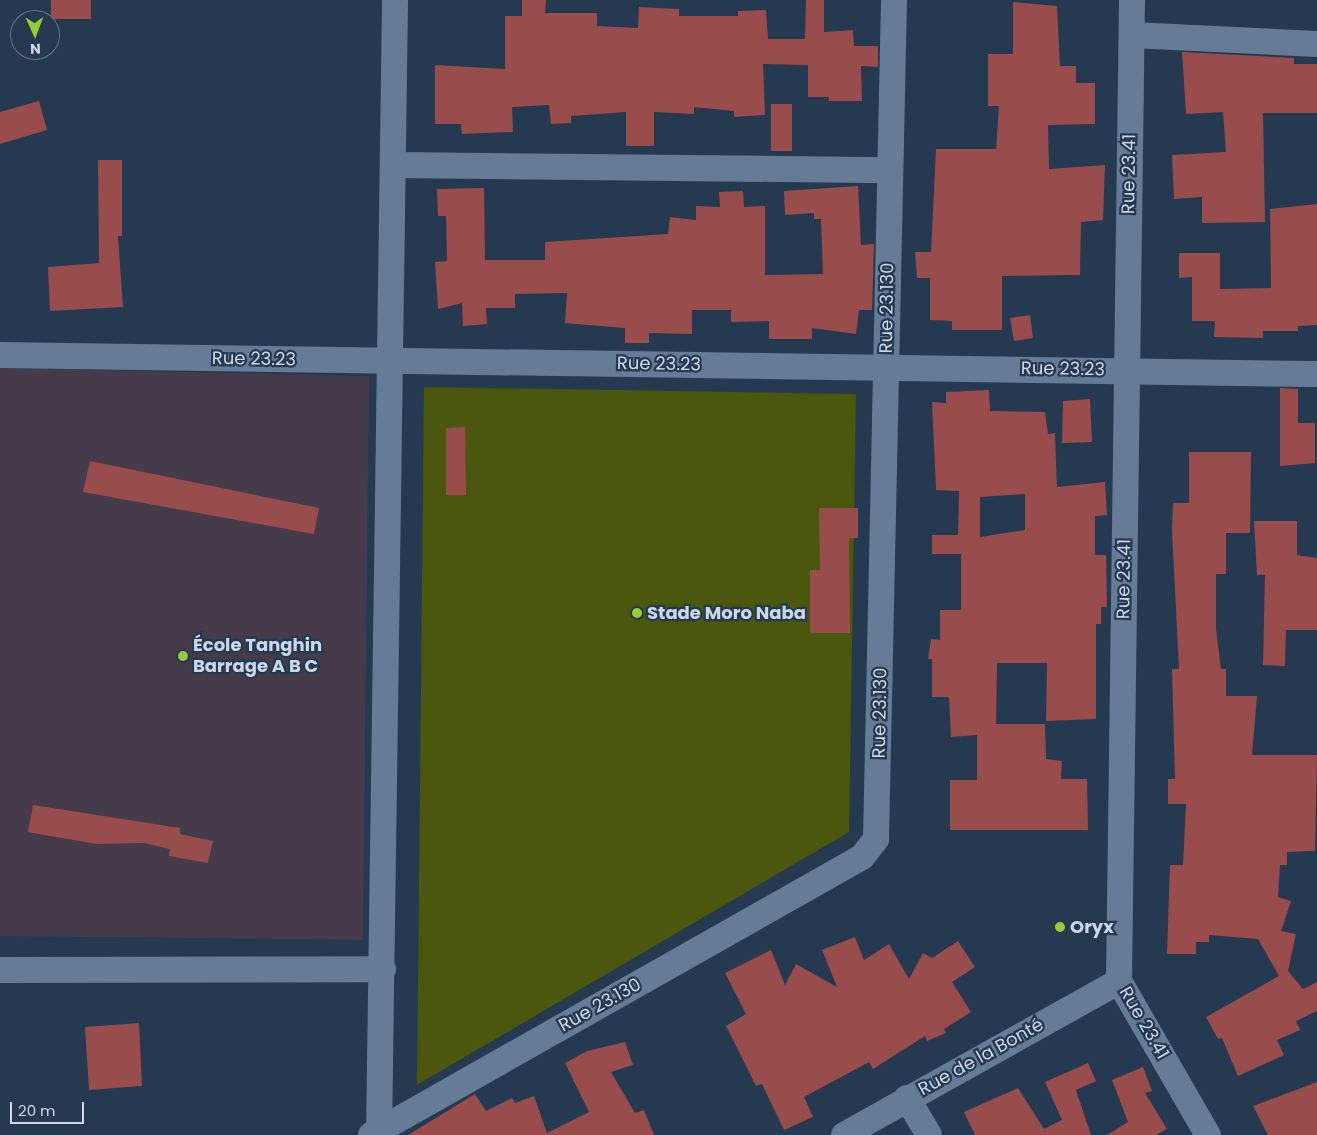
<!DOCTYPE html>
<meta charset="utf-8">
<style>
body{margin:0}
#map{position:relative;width:1317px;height:1135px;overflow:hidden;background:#253950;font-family:Poppins,sans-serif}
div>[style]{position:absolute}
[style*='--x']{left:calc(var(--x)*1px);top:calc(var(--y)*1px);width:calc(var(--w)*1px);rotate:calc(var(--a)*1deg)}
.education>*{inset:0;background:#453b4b}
.green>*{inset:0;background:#4b570c}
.building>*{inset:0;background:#984c4b}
.minor>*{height:26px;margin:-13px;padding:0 13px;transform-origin:13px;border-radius:13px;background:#657b96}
.dots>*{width:14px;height:14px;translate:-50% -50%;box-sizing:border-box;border:2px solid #253950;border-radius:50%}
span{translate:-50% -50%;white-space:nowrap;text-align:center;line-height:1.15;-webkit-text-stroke:4.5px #253950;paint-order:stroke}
.street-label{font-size:18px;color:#ccd8e7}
.poi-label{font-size:18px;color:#ccd8e7;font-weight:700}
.left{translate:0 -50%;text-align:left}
.north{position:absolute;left:10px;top:10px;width:50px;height:50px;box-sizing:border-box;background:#253950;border:1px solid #68798c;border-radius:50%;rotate:178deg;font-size:14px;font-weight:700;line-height:20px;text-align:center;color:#ccd8e7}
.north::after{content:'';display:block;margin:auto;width:18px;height:22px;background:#97cc38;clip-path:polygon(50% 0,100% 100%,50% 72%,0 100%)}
.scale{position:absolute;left:10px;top:1102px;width:74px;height:22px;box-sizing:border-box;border:2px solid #ccd8e7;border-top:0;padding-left:6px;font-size:15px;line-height:18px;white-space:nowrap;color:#ccd8e7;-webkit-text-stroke:4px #253950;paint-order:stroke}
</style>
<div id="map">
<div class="education">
<i style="clip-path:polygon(0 368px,369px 376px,363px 940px,0 936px)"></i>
</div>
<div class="green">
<i style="clip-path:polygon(424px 387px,856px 394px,849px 832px,417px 1085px)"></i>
</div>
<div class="building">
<i style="clip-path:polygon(51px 0,91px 0,91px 19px,51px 19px)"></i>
<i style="clip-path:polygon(522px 0,546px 0,545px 13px,597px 13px,597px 26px,638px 28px,639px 7px,679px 9px,679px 16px,738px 16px,738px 11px,766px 10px,768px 39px,805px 39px,806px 0,824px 0,824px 32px,853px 30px,854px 46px,878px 46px,878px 67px,861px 66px,862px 101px,829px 101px,829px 97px,808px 97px,808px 65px,763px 64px,765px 115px,734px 117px,734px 111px,694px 107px,694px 114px,654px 112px,654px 146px,626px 146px,626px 112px,571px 116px,571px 123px,551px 124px,549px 105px,512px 107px,513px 132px,462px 134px,461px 124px,435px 124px,435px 65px,505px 69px,505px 16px,522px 16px)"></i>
<i style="clip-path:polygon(1013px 2px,1057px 6px,1060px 66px,1076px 66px,1076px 83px,1095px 83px,1095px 124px,1048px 125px,1049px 169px,1105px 165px,1103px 220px,1081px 222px,1080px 275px,1002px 276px,1002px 330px,952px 330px,952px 321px,930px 320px,930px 278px,917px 278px,915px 252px,931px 252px,936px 149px,996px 149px,999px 106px,988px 106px,988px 54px,1013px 54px)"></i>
<i style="clip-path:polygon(1182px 52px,1294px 58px,1294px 64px,1317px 64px,1317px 113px,1263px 113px,1265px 222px,1202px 223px,1202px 197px,1174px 199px,1172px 155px,1226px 152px,1223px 112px,1186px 114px)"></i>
<i style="clip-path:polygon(39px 101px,47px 130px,0 144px,0 112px)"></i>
<i style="clip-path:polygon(771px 104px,792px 104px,792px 151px,771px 151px)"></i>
<i style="clip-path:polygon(98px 160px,122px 160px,122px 236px,118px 236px,123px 307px,50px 311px,48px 267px,99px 263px)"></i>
<i style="clip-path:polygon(858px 186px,861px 245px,874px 244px,872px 310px,859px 310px,856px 334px,812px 328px,812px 339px,769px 339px,769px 321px,731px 322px,731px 310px,692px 310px,692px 334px,649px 333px,649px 343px,625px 343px,625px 328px,565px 323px,567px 293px,515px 294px,515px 308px,486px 308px,487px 324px,463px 326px,462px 303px,438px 309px,435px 262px,447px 261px,446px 216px,438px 216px,437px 189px,484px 188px,485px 260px,545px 260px,545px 242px,668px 234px,670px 217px,696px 220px,696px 206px,720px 207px,719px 192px,743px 191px,744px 207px,765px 206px,765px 275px,823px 274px,821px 219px,814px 219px,814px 213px,785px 215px,784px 191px)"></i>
<i style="clip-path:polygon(1317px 204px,1317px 325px,1298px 326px,1298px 331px,1263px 331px,1263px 338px,1214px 337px,1215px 321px,1192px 321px,1192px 277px,1179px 278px,1179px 253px,1220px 253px,1220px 289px,1271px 288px,1270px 209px)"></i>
<i style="clip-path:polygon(1030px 315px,1033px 338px,1014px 341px,1010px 318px)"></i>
<i style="clip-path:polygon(1280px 388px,1298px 389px,1298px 423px,1315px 423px,1315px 463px,1280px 466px)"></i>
<i style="clip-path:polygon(evenodd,989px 390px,990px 411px,1045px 412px,1048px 434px,1055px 433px,1057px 487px,1105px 482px,1107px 515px,1095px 516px,1095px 555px,1106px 555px,1107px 607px,1101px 607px,1101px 624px,1096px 624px,1096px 719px,1046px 721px,1047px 663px,997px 663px,996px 724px,1045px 724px,1046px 759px,1062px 761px,1061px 779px,1087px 779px,1088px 830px,950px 830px,950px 780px,977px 780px,977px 735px,951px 737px,949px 697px,932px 697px,932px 659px,928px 659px,931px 639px,940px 640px,940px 610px,961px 610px,961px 554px,932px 554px,932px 535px,958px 535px,959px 491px,936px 490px,932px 402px,946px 403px,946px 392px,989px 390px,1025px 494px,1025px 530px,980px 537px,980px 497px,1025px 494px)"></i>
<i style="clip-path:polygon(1090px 399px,1092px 442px,1062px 443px,1063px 401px)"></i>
<i style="clip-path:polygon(465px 427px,466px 495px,446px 495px,446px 428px)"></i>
<i style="clip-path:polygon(1189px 452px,1251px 452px,1250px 533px,1226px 533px,1226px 574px,1216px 574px,1216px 629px,1221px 669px,1226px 669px,1226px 696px,1257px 696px,1252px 755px,1317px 755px,1315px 851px,1287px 852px,1287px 865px,1280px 865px,1278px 897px,1291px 901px,1281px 931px,1296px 934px,1288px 971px,1303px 989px,1317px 982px,1317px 1011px,1296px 1021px,1300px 1030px,1277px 1040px,1284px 1055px,1238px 1076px,1222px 1038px,1218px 1039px,1206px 1017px,1279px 976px,1258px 939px,1209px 935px,1209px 942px,1196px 942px,1196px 954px,1167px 954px,1170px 865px,1183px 865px,1186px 804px,1168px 804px,1168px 779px,1175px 779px,1172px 669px,1179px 669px,1172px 531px,1173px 503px,1189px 503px)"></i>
<i style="clip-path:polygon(90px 461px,319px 508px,314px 534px,83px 492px)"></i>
<i style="clip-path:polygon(819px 508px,858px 508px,858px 538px,849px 538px,850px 633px,810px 633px,810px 570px,820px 570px)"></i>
<i style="clip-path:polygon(1254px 521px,1297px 521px,1297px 555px,1317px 558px,1317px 630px,1286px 630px,1285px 666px,1263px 665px,1265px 575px,1257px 575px)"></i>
<i style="clip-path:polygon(33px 805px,180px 828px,180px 834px,213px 841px,208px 863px,169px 856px,170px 849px,144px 843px,96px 844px,28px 832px)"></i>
<i style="clip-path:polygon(855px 937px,864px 960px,889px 944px,909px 979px,923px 953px,932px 958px,958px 941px,975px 967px,952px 982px,971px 1012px,944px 1029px,946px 1033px,927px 1041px,925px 1036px,873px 1069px,869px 1062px,804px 1097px,813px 1117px,784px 1130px,762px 1084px,756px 1086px,726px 1026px,746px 1014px,725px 973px,771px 950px,785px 985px,796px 964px,837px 987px,822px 950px)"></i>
<i style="clip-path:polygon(139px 1023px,142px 1086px,89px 1090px,85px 1027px)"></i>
<i style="clip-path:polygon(625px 1042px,633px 1065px,611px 1072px,635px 1113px,644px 1110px,654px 1135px,408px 1135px,475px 1094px,486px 1111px,512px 1098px,515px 1103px,534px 1096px,547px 1133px,589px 1112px,565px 1063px,587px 1051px)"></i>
<i style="clip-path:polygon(1088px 1063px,1096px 1081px,1076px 1090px,1091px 1135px,975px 1135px,964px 1112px,1018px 1088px,1044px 1129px,1062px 1120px,1045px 1082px)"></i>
<i style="clip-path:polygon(1143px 1067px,1152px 1091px,1145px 1093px,1167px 1129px,1156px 1135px,1107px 1135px,1128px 1122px,1112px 1080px)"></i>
<i style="clip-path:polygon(1317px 1082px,1317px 1135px,1268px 1135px,1253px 1106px)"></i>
</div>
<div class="minor">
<i style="--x:1132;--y:0;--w:981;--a:90.76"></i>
<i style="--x:1119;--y:981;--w:178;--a:60"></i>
<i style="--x:1132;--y:35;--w:185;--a:2.8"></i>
<i style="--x:394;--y:165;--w:496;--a:0.6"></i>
<i style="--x:0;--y:355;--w:1317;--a:0.83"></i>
<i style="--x:0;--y:970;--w:383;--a:-0.1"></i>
<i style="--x:907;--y:1098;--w:43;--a:59.3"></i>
<i style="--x:371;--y:1135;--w:564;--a:-29.52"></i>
<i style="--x:862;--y:857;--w:23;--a:-52"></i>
<i style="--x:876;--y:839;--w:839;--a:-88.77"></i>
<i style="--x:379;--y:1135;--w:1135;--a:-89.19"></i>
<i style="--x:844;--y:1135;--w:315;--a:-29.2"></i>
</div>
<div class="dots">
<i style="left:637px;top:613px;background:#97cc38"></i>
<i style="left:183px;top:656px;background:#97cc38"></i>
<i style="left:1060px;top:927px;background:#97cc38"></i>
</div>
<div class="street-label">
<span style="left:1129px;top:174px;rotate:-89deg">Rue 23.41</span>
<span style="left:887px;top:308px;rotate:-89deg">Rue 23.130</span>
<span style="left:254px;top:359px;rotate:1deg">Rue 23.23</span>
<span style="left:659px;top:364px;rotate:1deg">Rue 23.23</span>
<span style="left:1063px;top:369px;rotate:1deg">Rue 23.23</span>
<span style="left:1124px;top:579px;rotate:-89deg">Rue 23.41</span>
<span style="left:880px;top:713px;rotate:-89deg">Rue 23.130</span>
<span style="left:600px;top:1005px;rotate:-29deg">Rue 23.130</span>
<span style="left:1144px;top:1023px;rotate:60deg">Rue 23.41</span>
<span style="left:981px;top:1057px;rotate:-29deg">Rue de la Bonté</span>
</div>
<div class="poi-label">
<span class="left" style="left:647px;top:613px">Stade Moro Naba</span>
<span class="left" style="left:193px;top:656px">École Tanghin<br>Barrage A B C</span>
<span class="left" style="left:1070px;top:927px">Oryx</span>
</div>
<div class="north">N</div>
<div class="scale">20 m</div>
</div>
